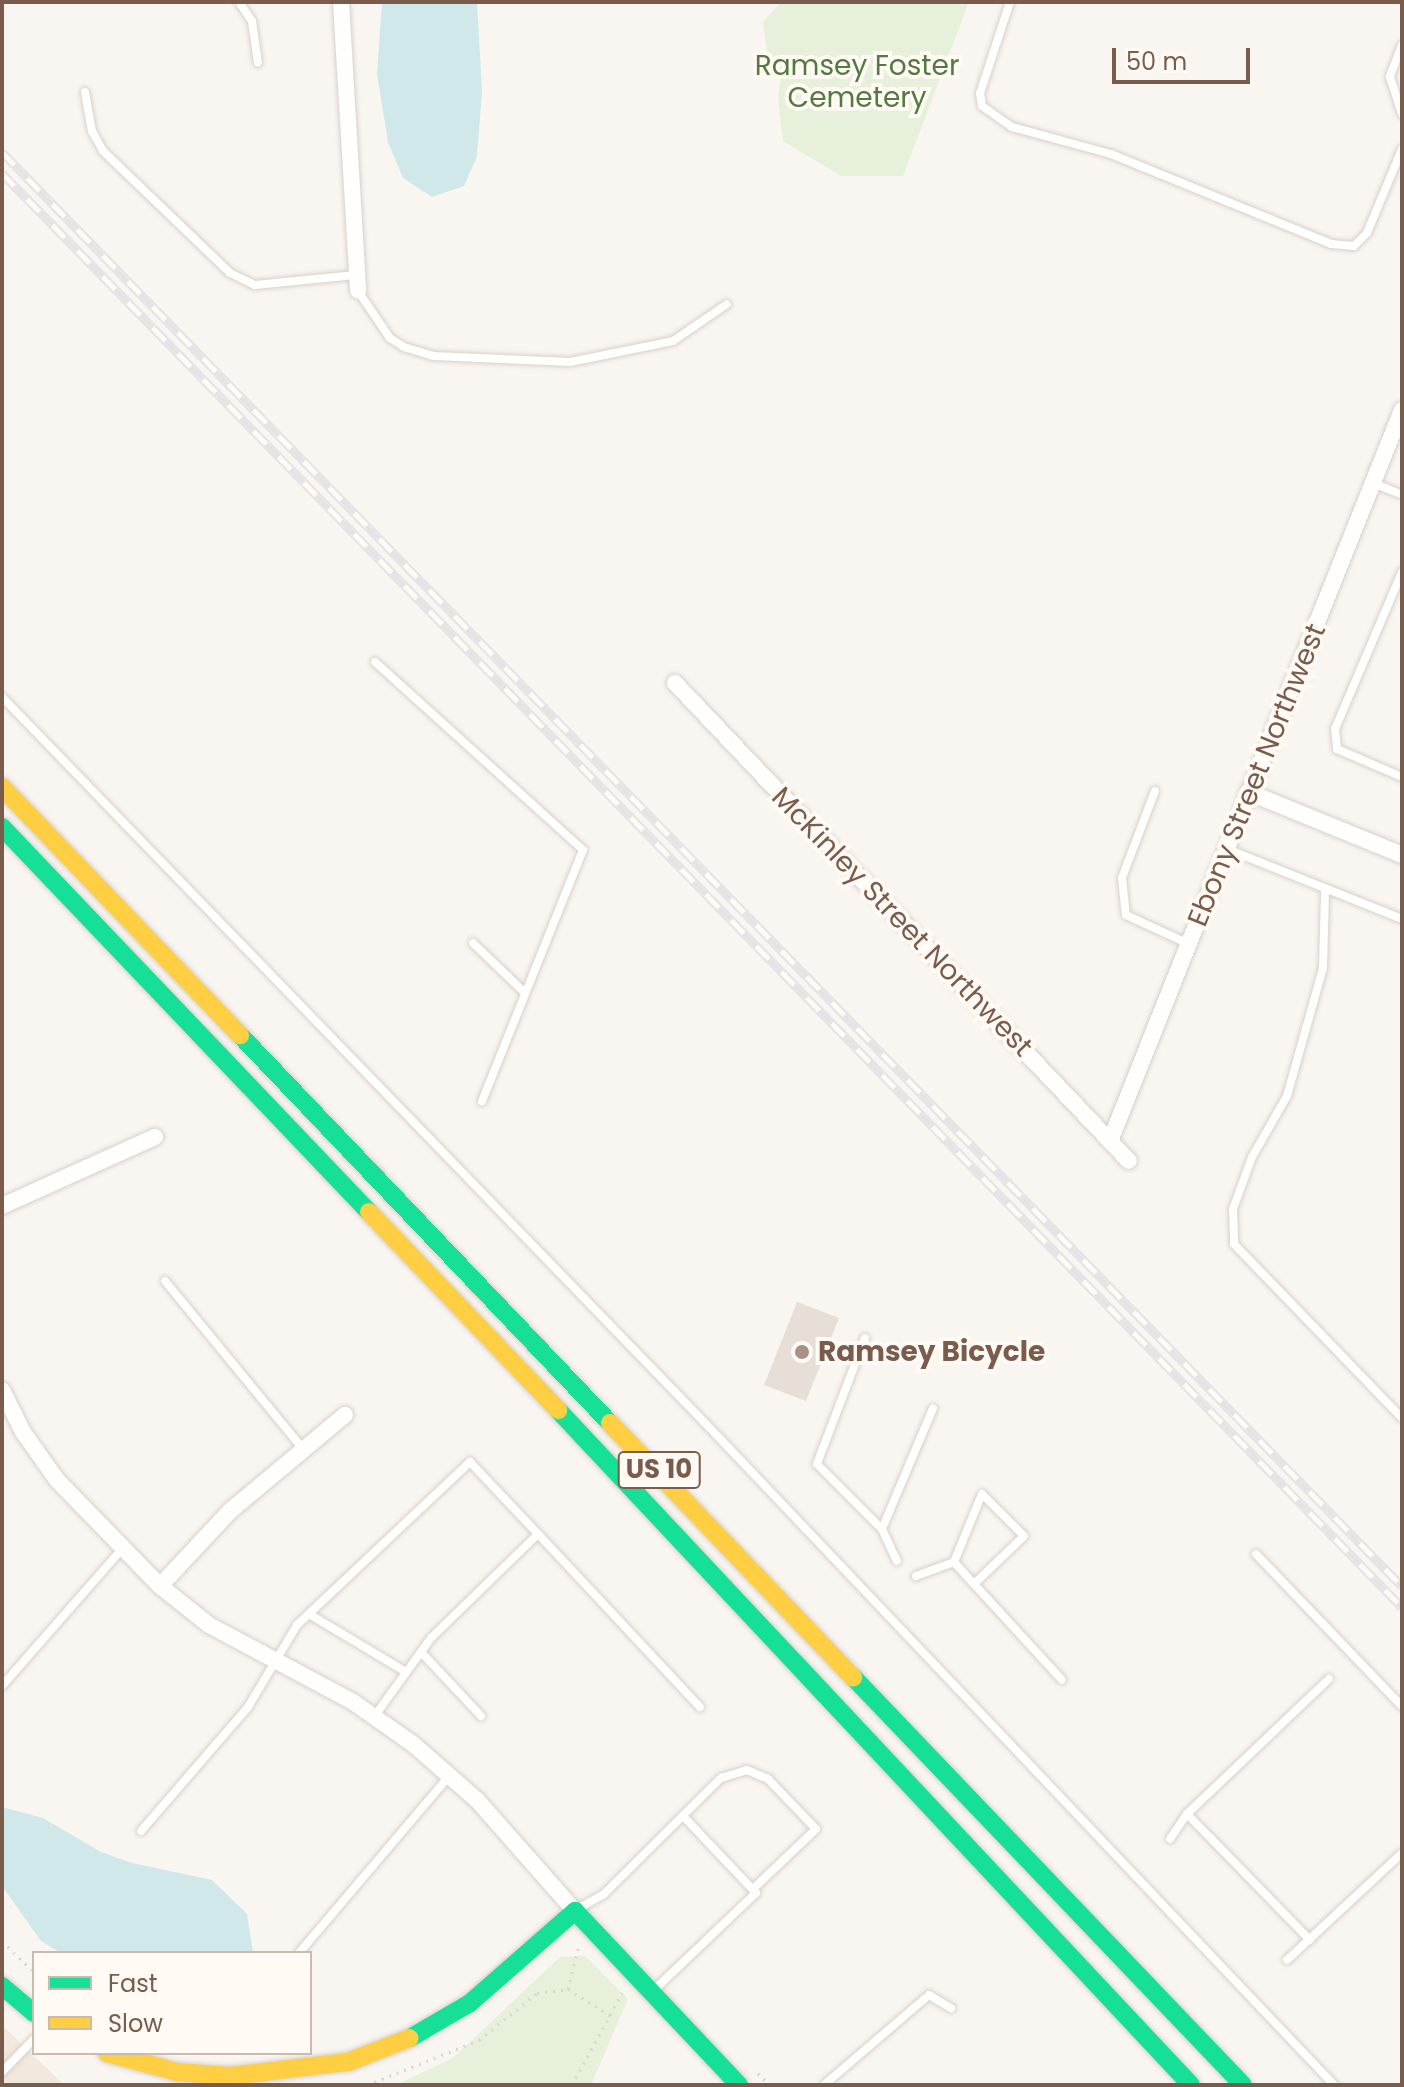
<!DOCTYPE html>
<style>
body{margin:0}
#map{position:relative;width:1404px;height:2087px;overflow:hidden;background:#f9f5f0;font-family:Poppins,sans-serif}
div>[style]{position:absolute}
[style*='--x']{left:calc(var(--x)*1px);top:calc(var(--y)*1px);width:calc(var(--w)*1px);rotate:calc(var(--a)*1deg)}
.residential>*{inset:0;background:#f2e8de}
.green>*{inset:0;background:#e7f0db}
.water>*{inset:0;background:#d0e8ea}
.building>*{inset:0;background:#e6ded7}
.path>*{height:3px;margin-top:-1.5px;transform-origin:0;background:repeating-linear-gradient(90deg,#dcd5d0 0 2px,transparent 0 8px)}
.roads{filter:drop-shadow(0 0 2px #d7d1cb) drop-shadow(0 0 2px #d7d1cb)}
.lane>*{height:8px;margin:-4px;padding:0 4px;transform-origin:4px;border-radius:4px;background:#fefefd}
.street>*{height:16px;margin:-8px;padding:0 8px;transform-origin:8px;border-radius:8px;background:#fefefd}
.fast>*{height:18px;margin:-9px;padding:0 9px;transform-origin:9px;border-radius:9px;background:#16e098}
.slow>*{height:18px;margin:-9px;padding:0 9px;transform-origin:9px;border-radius:9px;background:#ffcf43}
.rail>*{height:9px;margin-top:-4.5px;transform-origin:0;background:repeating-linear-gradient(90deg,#fffaf3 0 18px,#e6e3e7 0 36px);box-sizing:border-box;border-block:2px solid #e6e3e7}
.dots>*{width:22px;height:22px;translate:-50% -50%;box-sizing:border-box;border:4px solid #fffaf3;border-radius:50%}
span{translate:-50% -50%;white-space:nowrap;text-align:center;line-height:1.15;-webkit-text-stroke:8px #fffaf3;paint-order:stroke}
.shield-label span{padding:2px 6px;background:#fffaf3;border:2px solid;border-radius:6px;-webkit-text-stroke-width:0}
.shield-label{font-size:26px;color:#7a5c4d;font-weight:700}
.park-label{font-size:28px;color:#537a41}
.street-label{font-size:28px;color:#7a5c4d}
.poi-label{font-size:28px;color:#7a5c4d;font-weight:700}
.left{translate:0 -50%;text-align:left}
.frame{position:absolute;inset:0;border:4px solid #7a5c4d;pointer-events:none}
.legend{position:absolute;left:32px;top:1951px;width:280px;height:104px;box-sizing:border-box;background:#fffaf3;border:2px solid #cabbb1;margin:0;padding:10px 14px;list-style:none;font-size:24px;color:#7a5c4d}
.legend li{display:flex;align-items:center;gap:16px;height:40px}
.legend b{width:40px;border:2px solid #cabbb1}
.scale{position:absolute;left:1112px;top:48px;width:138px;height:36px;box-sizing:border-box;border:4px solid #7a5c4d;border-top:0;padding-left:10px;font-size:24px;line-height:28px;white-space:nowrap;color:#7a5c4d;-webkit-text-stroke:6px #fffaf3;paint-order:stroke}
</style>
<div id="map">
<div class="residential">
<i style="clip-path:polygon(2px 2025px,64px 2085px,2px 2085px)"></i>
</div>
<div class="green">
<i style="clip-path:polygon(781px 2px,969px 2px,903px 176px,841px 176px,783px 141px,778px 98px,782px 71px,767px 52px,763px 22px)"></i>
<i style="clip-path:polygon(585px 1956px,628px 1999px,591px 2085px,396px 2085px,453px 2058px,560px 1957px)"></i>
</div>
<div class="water">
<i style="clip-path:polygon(382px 2px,477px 2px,482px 91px,477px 156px,464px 186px,432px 197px,403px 178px,388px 142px,377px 74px)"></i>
<i style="clip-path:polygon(2px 1807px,43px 1818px,101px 1852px,132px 1863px,212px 1880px,247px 1914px,253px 1953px,61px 1953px,41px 1941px,2px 1886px)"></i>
</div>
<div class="building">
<i style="clip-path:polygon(797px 1302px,839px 1318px,806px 1401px,764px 1385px)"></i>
</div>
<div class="path">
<i style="--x:2;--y:1941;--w:45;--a:44.1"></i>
<i style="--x:568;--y:1989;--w:51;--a:32.1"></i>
<i style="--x:758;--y:2073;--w:16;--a:47"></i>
<i style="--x:367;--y:2085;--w:121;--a:-21.9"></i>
<i style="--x:479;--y:2040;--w:75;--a:-39"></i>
<i style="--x:537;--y:1993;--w:31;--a:-7"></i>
<i style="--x:568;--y:1989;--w:45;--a:-76"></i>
<i style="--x:572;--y:2085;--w:105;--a:-61.5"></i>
</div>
<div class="roads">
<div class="lane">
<i style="--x:239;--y:2;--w:23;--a:56"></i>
<i style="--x:252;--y:21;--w:42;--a:81.9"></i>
<i style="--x:1010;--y:2;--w:96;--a:108.2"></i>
<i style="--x:980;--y:93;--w:13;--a:81"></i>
<i style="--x:982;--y:106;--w:37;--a:35"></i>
<i style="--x:1012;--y:127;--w:103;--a:15.3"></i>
<i style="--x:1111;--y:154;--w:238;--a:22.2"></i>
<i style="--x:1331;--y:244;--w:23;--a:5"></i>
<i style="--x:1354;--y:246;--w:18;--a:-45"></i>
<i style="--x:1367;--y:233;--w:91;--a:-67.4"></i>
<i style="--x:1402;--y:45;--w:34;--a:111"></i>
<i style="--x:1390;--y:77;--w:39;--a:72"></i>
<i style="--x:85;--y:92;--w:40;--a:80"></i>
<i style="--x:92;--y:131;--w:23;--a:61"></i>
<i style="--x:103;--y:151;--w:176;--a:43.8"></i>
<i style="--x:230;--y:273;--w:28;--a:26"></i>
<i style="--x:255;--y:285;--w:101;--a:-5.7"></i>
<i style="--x:358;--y:291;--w:57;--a:55.8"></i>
<i style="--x:390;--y:338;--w:17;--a:33"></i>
<i style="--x:404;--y:347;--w:31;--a:17"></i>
<i style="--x:434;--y:356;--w:136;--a:2.5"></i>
<i style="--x:570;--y:362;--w:105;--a:-11.5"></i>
<i style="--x:673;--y:341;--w:65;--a:-34.4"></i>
<i style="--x:1373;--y:483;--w:31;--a:22"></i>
<i style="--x:1402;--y:572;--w:171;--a:113.1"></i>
<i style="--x:1335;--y:729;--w:20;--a:84"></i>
<i style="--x:1337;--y:749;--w:71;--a:23.3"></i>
<i style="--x:375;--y:662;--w:280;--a:42.1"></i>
<i style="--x:583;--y:850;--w:271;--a:111.9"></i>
<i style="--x:2;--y:697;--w:1016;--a:45.92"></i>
<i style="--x:709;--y:1427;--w:908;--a:46.47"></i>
<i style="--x:1155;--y:791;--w:93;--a:110.8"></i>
<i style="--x:1122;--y:878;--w:37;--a:84"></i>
<i style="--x:1126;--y:915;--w:69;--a:24.7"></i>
<i style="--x:1227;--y:849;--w:188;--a:21.8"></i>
<i style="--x:1325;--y:892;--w:76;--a:91.5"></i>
<i style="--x:1323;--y:968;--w:133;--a:105.7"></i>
<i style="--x:1287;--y:1096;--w:70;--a:119.8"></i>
<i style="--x:1252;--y:1157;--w:55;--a:110.1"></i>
<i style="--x:1233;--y:1209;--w:35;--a:88"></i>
<i style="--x:1234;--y:1244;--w:242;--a:46"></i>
<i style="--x:473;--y:943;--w:71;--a:43.9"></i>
<i style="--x:165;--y:1281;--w:216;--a:50.6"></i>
<i style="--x:865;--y:1338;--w:135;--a:110.9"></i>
<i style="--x:817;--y:1464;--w:92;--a:45"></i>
<i style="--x:882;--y:1529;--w:35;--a:65"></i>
<i style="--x:882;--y:1529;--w:131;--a:-67.1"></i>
<i style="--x:538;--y:1534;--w:237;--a:46.9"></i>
<i style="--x:1256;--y:1554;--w:211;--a:46.2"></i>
<i style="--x:916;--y:1576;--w:40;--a:-20.2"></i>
<i style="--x:974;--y:1584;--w:69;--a:-43.8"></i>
<i style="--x:1024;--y:1536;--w:59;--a:-135"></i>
<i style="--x:982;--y:1494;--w:74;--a:112.4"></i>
<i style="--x:954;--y:1562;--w:30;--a:48"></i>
<i style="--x:974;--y:1584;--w:130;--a:47.5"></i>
<i style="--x:309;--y:1614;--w:113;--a:30.9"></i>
<i style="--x:421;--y:1652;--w:88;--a:46.8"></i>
<i style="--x:2;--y:1686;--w:182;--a:-48.8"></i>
<i style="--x:1187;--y:1814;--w:176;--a:45.7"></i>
<i style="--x:141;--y:1831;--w:164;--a:-49.2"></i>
<i style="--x:248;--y:1707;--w:96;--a:-59.1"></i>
<i style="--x:297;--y:1625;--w:238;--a:-43.3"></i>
<i style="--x:470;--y:1462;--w:99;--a:46.6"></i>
<i style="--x:538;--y:1534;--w:149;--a:135.8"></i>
<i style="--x:431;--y:1638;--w:97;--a:125.8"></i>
<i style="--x:1170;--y:1839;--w:30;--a:-56"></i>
<i style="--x:1187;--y:1814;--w:196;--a:-43.6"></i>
<i style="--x:579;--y:1908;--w:29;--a:-29"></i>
<i style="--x:604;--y:1894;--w:165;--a:-44.8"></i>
<i style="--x:721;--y:1778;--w:27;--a:-17"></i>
<i style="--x:747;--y:1770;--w:23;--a:23"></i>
<i style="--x:768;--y:1779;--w:69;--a:46.2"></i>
<i style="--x:816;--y:1829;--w:87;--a:136.4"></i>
<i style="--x:299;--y:1953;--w:233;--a:-49.7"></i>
<i style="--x:1287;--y:1960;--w:157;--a:-42.9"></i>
<i style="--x:654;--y:1990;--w:141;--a:-43.6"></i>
<i style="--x:756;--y:1893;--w:106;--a:-133.5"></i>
<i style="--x:2;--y:2072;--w:46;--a:-45.9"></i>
<i style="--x:824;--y:2085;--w:138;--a:-40.6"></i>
<i style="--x:929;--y:1995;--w:26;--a:31"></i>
</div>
<div class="street">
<i style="--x:341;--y:2;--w:289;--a:86.6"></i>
<i style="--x:675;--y:683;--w:659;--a:46.48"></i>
<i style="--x:1248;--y:792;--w:166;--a:22.2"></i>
<i style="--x:1110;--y:1141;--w:787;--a:-68.23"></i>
<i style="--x:2;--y:1206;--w:168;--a:-24.3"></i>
<i style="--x:2;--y:1390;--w:47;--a:63.4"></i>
<i style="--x:23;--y:1432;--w:59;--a:54.7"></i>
<i style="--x:57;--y:1480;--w:148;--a:45.8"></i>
<i style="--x:160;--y:1586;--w:63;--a:38.5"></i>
<i style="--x:209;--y:1625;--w:163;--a:28.1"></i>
<i style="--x:353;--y:1702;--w:73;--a:35"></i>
<i style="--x:413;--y:1744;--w:85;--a:41.2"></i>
<i style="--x:477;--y:1800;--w:148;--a:48.6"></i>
<i style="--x:160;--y:1586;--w:103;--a:-47"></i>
<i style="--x:230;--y:1511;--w:150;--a:-39.9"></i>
</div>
<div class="fast">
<i style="--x:2;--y:827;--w:532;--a:46.37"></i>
<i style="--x:240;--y:1035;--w:536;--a:46.36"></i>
<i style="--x:558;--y:1410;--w:925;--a:46.84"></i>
<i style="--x:853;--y:1677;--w:564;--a:46.29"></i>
<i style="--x:2;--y:1986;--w:42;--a:40.2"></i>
<i style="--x:410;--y:2038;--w:69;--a:-30.3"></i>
<i style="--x:470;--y:2003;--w:140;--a:-41.2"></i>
<i style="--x:575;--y:1911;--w:239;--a:46.7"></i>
</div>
<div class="slow">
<i style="--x:2;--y:787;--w:344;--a:46.2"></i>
<i style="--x:369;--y:1212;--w:274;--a:46.3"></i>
<i style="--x:610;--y:1423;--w:352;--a:46.3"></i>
<i style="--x:107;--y:2053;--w:73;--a:15.2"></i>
<i style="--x:177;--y:2072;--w:53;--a:4.3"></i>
<i style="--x:230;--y:2076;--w:119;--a:-6.8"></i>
<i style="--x:348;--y:2062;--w:66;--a:-21.2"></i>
</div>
</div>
<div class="rail">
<i style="--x:2;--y:152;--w:2004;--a:45.69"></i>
<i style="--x:2;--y:173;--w:2004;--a:45.69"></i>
</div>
<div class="dots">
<i style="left:802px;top:1352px;background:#a69286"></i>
</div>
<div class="shield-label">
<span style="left:659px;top:1470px">US 10</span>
</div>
<div class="park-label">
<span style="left:857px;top:82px">Ramsey Foster<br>Cemetery</span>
</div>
<div class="street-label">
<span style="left:1257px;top:775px;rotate:-68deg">Ebony Street Northwest</span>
<span style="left:902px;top:922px;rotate:46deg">McKinley Street Northwest</span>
</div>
<div class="poi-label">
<span class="left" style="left:818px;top:1352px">Ramsey Bicycle</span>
</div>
<div class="frame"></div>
<ul class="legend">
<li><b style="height:10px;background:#16e098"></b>Fast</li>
<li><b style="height:10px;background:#ffcf43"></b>Slow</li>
</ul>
<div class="scale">50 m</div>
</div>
